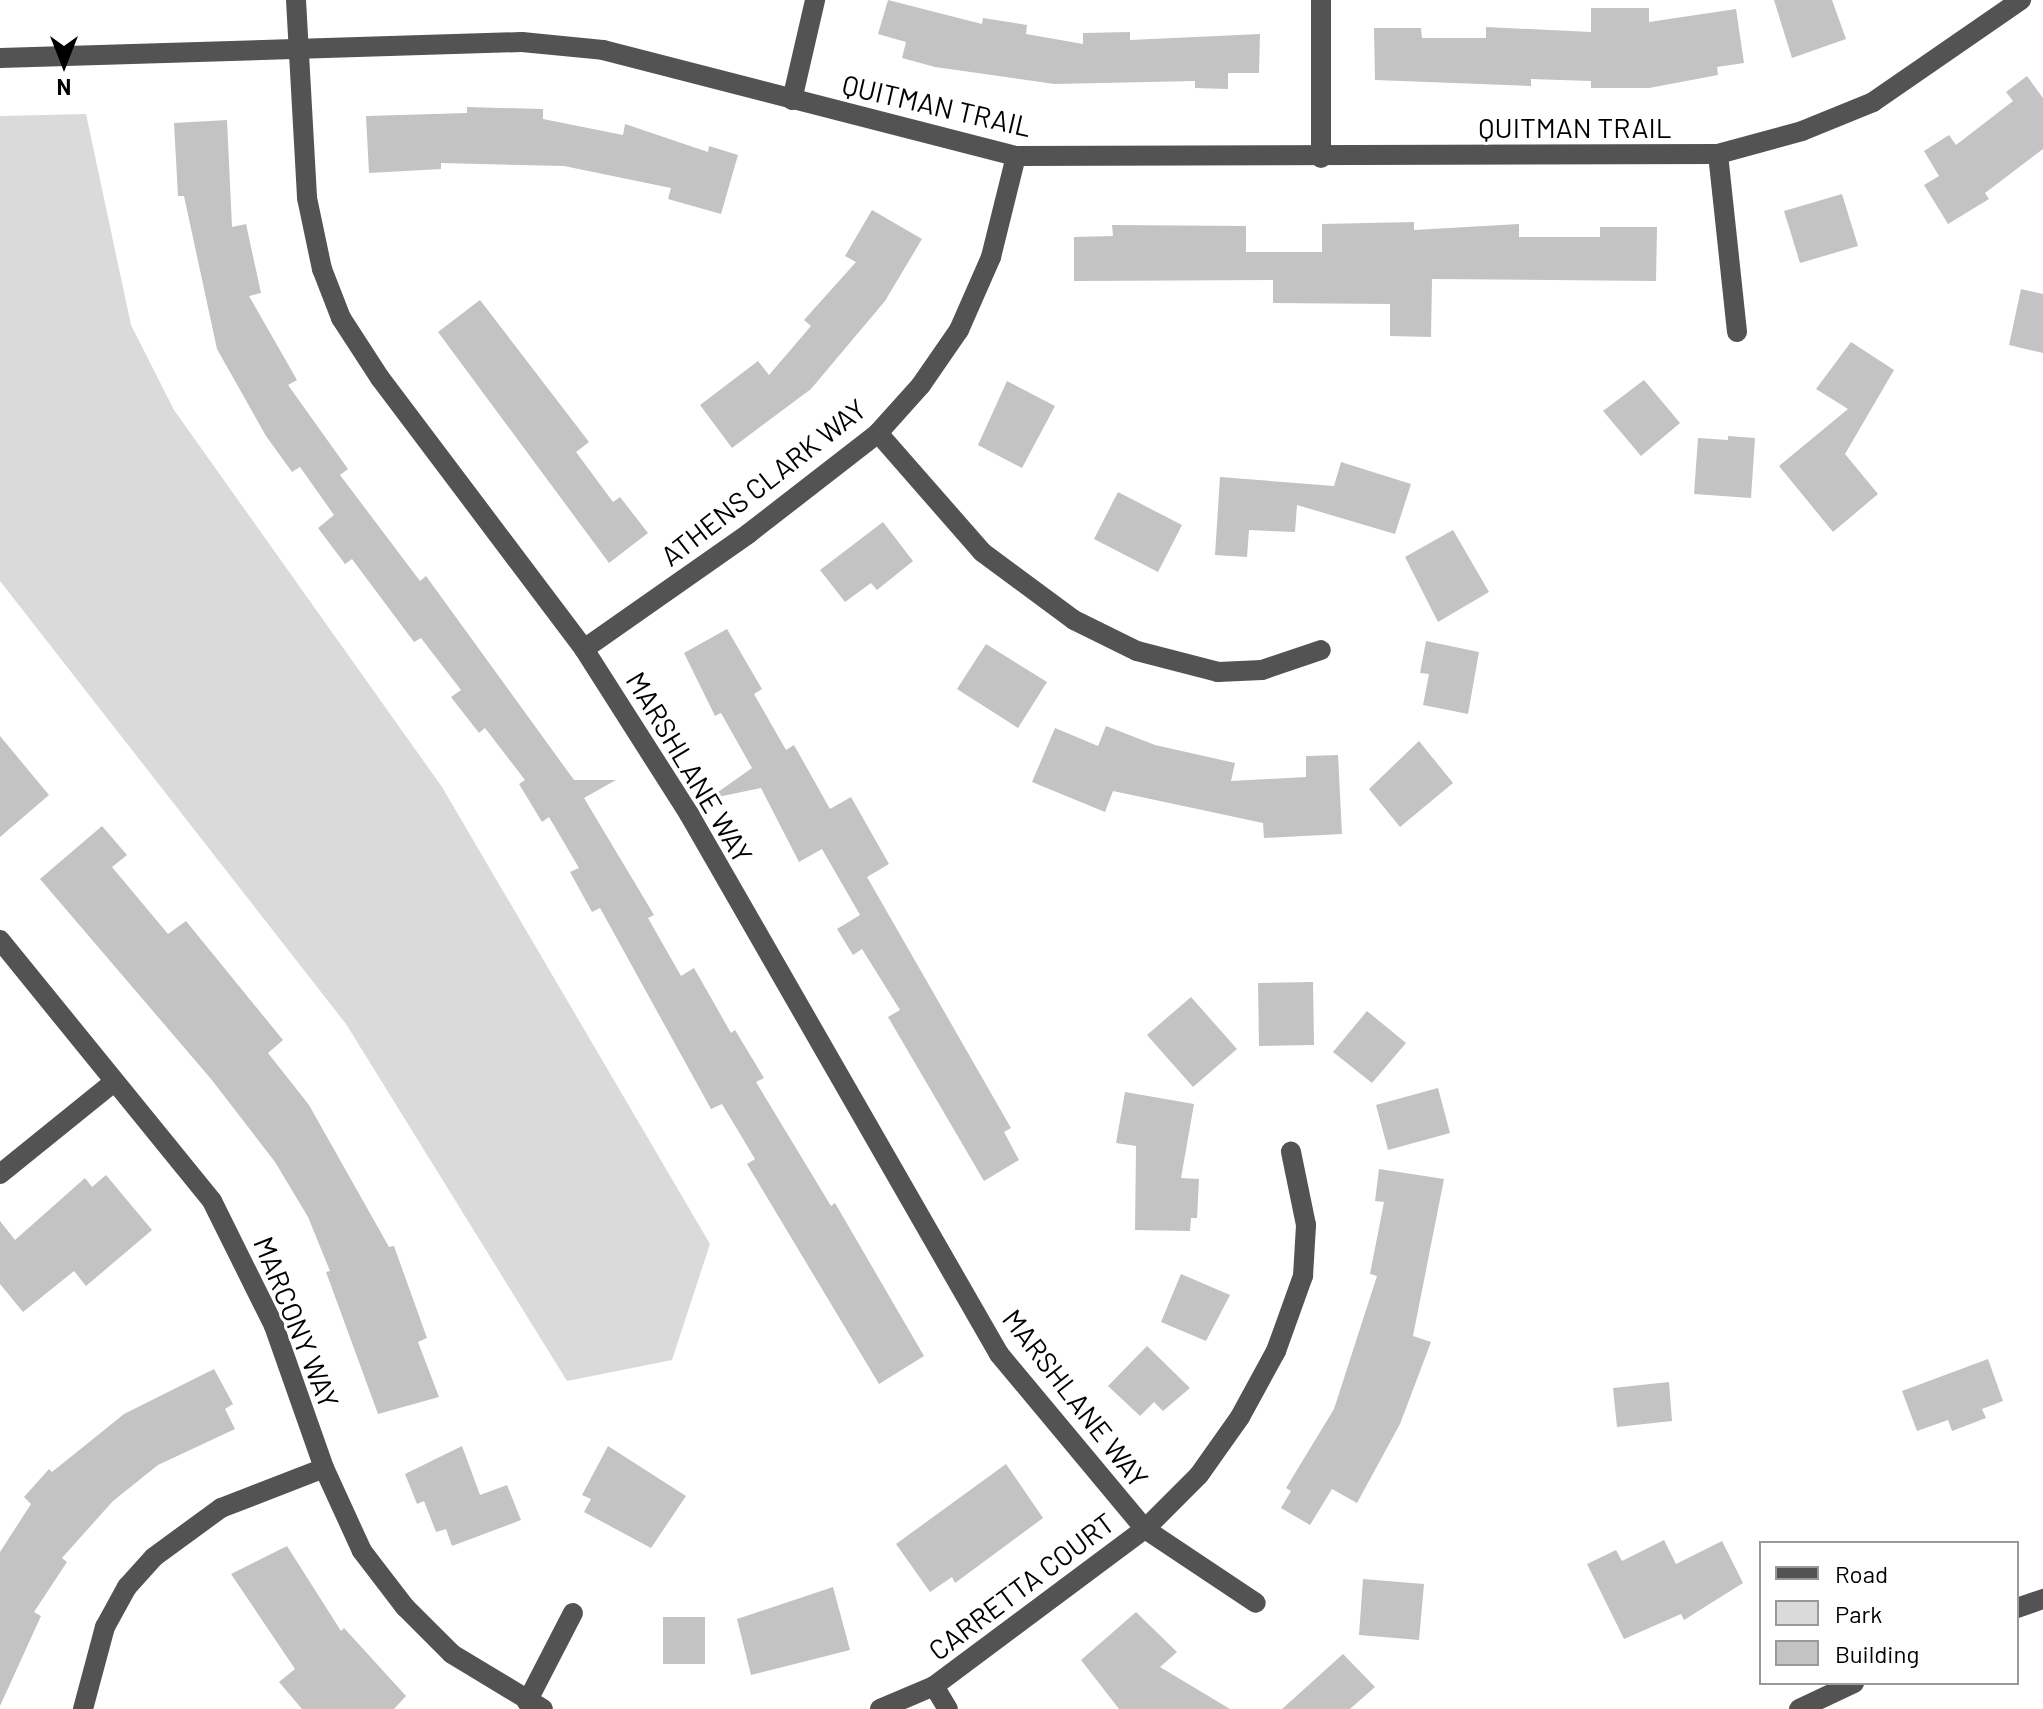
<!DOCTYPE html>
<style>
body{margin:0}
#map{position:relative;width:2043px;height:1709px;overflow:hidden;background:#fff;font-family:Barlow,sans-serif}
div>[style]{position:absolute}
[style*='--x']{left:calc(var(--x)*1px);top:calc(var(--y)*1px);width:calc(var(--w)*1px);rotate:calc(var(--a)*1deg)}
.green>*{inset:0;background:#dadada}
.building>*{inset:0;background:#c3c3c3}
.minor>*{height:20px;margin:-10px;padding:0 10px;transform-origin:10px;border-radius:10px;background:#535353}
span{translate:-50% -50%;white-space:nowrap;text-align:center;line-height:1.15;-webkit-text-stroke:6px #fff;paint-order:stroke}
.street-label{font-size:28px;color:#000}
.legend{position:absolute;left:1759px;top:1541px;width:260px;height:144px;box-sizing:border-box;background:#fff;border:2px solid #999;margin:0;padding:10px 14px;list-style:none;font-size:24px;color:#000}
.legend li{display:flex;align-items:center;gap:16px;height:40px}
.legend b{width:40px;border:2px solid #999}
.north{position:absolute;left:24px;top:24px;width:80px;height:80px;-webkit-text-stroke:6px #fff;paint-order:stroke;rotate:180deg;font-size:22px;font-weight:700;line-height:32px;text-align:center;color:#000}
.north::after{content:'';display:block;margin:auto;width:28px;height:36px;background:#000;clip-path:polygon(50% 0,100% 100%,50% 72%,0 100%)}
</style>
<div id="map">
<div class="green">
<i style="clip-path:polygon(86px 114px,131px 325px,174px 410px,442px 787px,710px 1244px,672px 1360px,567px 1381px,346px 1024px,0 581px,0 116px)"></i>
</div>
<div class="building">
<i style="clip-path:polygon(888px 0,982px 24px,983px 18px,1027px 25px,1026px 34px,1083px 44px,1083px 33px,1130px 32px,1130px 40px,1260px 34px,1259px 73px,1228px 73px,1228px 89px,1195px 88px,1195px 81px,1054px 84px,935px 67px,902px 58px,906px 42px,878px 34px)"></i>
<i style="clip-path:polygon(1774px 0,1832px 0,1846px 39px,1792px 58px)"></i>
<i style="clip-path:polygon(1591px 8px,1649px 8px,1649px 22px,1736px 9px,1744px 63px,1717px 67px,1718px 75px,1649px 88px,1591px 88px,1591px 81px,1531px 79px,1531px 86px,1375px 80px,1374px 28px,1421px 28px,1422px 38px,1486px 38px,1486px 27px,1591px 32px)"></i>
<i style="clip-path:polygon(2027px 76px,2043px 98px,2043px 149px,1985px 193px,1989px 199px,1948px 224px,1924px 185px,1939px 176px,1924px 151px,1949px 135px,1956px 145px,2013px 101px,2006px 92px)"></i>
<i style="clip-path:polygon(467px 107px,543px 109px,543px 119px,623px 135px,625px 124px,708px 152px,709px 146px,738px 155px,721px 214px,668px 199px,671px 188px,564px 166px,441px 163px,441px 169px,369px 173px,366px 116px,467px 113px)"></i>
<i style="clip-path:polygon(227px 120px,232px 227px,246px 224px,261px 293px,249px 296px,297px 380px,288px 385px,348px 469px,340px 475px,420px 581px,426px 576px,574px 780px,616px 780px,584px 798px,654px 915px,648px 918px,681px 976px,694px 968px,731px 1033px,735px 1030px,764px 1078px,756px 1082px,831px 1206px,835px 1203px,924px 1356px,879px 1384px,747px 1164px,755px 1159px,722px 1104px,711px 1109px,600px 908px,592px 912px,570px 872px,579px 868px,549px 817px,542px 822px,519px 784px,525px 780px,485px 728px,479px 733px,451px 697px,461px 690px,421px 638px,414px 642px,352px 559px,345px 564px,318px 528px,334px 515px,300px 467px,292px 472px,266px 436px,217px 349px,184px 196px,178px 196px,174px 123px)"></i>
<i style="clip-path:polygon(1842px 194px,1858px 246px,1800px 263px,1784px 211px)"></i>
<i style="clip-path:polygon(872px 210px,922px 239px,885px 301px,811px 389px,732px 448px,700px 405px,758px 361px,769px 375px,811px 326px,804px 320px,856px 262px,845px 256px)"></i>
<i style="clip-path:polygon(1414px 222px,1414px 230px,1519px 224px,1519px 237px,1600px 237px,1600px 227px,1657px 227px,1656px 281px,1432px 279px,1431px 337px,1390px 336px,1390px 304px,1273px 303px,1273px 280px,1074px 281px,1074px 237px,1113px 236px,1112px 225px,1246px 226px,1246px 252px,1322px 252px,1322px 224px)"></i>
<i style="clip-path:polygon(2021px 289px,2043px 294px,2043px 353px,2009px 345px)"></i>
<i style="clip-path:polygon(480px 300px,589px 442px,576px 452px,613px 502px,620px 497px,648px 533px,609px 563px,438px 332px)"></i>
<i style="clip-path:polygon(1851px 342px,1894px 370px,1845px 454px,1878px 494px,1833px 532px,1779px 466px,1848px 409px,1816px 389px)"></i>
<i style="clip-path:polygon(1644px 380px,1680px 423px,1641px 456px,1603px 411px)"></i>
<i style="clip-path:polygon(1007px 381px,1055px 406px,1022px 468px,978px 445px)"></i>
<i style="clip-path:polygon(1728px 436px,1755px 438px,1751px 498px,1694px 494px,1698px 438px,1728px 440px)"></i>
<i style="clip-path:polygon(1341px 462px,1411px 484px,1395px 534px,1297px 505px,1295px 532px,1249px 530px,1247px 557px,1215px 555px,1220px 477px,1334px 486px)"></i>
<i style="clip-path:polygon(1118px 492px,1182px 525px,1158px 572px,1094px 539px)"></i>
<i style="clip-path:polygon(883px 522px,913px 561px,877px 590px,871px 583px,845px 602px,820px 570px)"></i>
<i style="clip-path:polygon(1453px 530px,1489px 592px,1438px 622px,1405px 557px)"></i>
<i style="clip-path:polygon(727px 629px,762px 689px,754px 694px,786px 750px,794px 745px,830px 809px,851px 797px,889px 864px,867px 877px,1011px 1128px,1004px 1132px,1019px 1160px,984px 1181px,888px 1017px,900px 1010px,862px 949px,853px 955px,837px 929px,860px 915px,822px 849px,799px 862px,761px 788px,708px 799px,752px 768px,721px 713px,715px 716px,684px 653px)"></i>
<i style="clip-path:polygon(1426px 641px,1479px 652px,1468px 714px,1423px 705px,1429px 674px,1420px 673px)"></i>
<i style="clip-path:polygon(986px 644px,1047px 682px,1018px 728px,957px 689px)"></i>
<i style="clip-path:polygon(1106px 726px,1155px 745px,1235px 763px,1231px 781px,1306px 777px,1306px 756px,1338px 755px,1342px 834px,1264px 838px,1263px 823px,1113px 791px,1105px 812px,1032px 782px,1055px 728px,1098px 746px)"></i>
<i style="clip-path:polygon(0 736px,49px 795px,0 837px)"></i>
<i style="clip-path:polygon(1419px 741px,1453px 783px,1400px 827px,1369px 789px)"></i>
<i style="clip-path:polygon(102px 826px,127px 855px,112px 867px,168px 934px,186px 921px,283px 1040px,268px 1053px,309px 1105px,389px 1247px,394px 1246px,427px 1338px,418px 1342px,439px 1397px,378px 1414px,326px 1272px,330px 1271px,308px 1217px,275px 1162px,211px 1079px,40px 879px)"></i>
<i style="clip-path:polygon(1313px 982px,1314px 1045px,1259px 1046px,1258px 983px)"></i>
<i style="clip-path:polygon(1191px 997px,1237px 1049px,1193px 1087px,1147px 1035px)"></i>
<i style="clip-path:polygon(1367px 1011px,1406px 1043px,1372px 1083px,1333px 1052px)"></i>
<i style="clip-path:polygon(1438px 1088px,1450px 1133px,1388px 1150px,1376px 1105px)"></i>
<i style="clip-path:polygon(1125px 1092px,1194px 1104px,1181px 1178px,1199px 1179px,1197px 1218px,1191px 1218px,1190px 1231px,1135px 1230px,1136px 1146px,1116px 1143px)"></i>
<i style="clip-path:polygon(1379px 1169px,1444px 1179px,1413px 1336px,1431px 1342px,1400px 1424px,1357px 1503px,1332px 1489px,1310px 1525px,1281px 1508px,1291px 1491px,1286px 1488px,1334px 1409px,1377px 1276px,1370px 1274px,1384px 1202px,1375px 1201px)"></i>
<i style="clip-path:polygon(106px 1175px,152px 1230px,86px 1286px,74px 1271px,23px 1312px,0 1284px,0 1221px,15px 1240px,85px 1178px,92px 1187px)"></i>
<i style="clip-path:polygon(1181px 1274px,1230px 1295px,1206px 1341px,1161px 1322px)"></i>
<i style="clip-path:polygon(1147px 1346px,1190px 1388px,1163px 1411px,1154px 1402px,1140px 1416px,1108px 1386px)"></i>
<i style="clip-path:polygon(1988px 1359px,2003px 1401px,1982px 1409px,1986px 1418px,1952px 1431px,1948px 1420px,1917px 1431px,1902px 1391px)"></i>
<i style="clip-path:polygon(214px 1369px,233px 1404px,225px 1409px,235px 1429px,158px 1465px,113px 1501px,62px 1558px,67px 1562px,34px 1612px,41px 1616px,0 1706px,0 1552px,31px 1504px,24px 1497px,49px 1469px,52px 1472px,124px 1414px)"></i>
<i style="clip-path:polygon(1669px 1382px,1672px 1421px,1617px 1427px,1613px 1388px)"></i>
<i style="clip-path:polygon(462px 1446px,480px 1495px,507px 1485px,521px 1520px,452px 1546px,446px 1529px,436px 1532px,424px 1501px,417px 1504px,405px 1474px)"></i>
<i style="clip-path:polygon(608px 1446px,686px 1496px,651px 1548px,584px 1512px,591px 1499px,582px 1495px)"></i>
<i style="clip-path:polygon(1006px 1464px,1043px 1518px,955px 1583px,952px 1577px,930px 1592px,896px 1544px)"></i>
<i style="clip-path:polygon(1664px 1540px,1676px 1564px,1722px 1541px,1743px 1583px,1684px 1620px,1681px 1614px,1624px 1639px,1587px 1564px,1616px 1550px,1622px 1561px)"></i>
<i style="clip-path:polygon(287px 1546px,341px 1631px,344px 1628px,406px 1696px,394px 1709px,302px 1709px,279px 1682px,295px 1669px,231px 1574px)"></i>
<i style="clip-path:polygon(1363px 1579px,1424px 1584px,1419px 1640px,1359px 1635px)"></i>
<i style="clip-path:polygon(833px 1587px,850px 1650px,751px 1675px,737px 1619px)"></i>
<i style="clip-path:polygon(1136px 1612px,1177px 1652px,1160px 1667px,1230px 1709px,1119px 1709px,1081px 1660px)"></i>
<i style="clip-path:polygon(663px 1617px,705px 1617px,705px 1664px,663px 1664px)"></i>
<i style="clip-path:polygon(1343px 1654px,1375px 1687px,1350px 1709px,1282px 1709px)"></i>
</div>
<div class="minor">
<i style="--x:296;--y:0;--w:198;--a:86.8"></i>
<i style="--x:307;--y:198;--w:73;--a:78.1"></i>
<i style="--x:322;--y:269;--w:53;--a:68.8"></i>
<i style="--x:341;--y:318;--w:72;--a:57"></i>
<i style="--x:380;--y:378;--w:339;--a:53"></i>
<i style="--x:584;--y:649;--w:196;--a:57.5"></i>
<i style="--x:689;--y:814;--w:623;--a:60.14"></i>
<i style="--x:999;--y:1354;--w:228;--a:50.2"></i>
<i style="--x:1145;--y:1529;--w:133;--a:33.7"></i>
<i style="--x:1321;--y:0;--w:158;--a:90"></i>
<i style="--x:0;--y:58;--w:522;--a:-1.76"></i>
<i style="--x:522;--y:42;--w:81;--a:5.6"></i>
<i style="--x:603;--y:50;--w:426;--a:14.4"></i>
<i style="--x:1016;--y:156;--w:702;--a:-0.16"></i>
<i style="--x:1718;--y:154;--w:87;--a:-15.3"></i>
<i style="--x:1802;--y:131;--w:77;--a:-22.2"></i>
<i style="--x:1873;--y:102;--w:180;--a:-34.6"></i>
<i style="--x:792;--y:100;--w:103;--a:-77"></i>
<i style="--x:1718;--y:154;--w:179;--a:83.9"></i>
<i style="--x:878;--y:433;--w:158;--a:48.8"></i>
<i style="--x:982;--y:552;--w:114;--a:36.5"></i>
<i style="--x:1074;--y:620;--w:70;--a:26.2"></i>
<i style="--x:1137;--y:651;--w:84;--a:14.5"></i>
<i style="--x:1218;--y:672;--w:44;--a:-2.6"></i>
<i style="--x:1262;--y:670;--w:62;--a:-18.7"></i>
<i style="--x:584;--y:649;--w:200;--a:-35"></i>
<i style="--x:748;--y:534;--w:165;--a:-37.8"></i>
<i style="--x:878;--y:433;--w:64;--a:-48.1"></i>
<i style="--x:921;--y:385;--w:67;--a:-55.4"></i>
<i style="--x:959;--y:330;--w:80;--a:-66.3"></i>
<i style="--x:991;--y:257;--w:104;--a:-76.1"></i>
<i style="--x:0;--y:940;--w:336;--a:50.9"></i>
<i style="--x:212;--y:1201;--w:140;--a:63.6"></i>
<i style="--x:274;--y:1326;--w:151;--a:70.6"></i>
<i style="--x:324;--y:1468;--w:91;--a:65.4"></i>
<i style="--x:362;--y:1551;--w:71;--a:52.5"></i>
<i style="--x:405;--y:1607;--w:66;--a:45"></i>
<i style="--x:452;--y:1654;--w:106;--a:31.1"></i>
<i style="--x:0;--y:1174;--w:146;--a:-38.9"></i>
<i style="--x:2017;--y:1608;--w:28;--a:-19"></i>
<i style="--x:934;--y:1686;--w:27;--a:59"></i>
<i style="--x:527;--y:1702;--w:100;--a:-62.7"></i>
<i style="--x:83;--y:1709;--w:85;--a:-75"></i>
<i style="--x:105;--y:1627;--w:46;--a:-61.2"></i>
<i style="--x:127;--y:1587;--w:40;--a:-48"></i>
<i style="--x:154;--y:1557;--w:83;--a:-36.2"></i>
<i style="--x:221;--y:1508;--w:110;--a:-21.2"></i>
<i style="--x:880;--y:1709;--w:59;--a:-23.1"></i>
<i style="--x:934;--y:1686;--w:263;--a:-36.7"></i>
<i style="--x:1145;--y:1529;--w:76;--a:-45"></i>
<i style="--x:1199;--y:1475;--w:71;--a:-54.7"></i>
<i style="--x:1240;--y:1417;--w:75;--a:-61.4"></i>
<i style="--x:1276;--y:1351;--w:80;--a:-70.2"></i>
<i style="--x:1303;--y:1276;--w:51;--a:-86.6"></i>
<i style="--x:1306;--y:1225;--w:75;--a:-101.6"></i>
<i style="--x:1799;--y:1709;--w:61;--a:-25.3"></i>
</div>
<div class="street-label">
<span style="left:937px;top:105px;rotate:13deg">QUITMAN TRAIL</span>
<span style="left:1575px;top:127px">QUITMAN TRAIL</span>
<span style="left:763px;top:482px;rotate:-38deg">ATHENS CLARK WAY</span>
<span style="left:690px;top:767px;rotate:59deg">MARSHLANE WAY</span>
<span style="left:297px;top:1322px;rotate:68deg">MARCONY WAY</span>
<span style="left:1076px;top:1398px;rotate:52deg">MARSHLANE WAY</span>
<span style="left:1021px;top:1586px;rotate:-37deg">CARRETTA COURT</span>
</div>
<ul class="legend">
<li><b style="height:10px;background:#535353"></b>Road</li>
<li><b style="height:22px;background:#dadada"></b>Park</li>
<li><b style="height:22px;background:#c3c3c3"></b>Building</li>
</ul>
<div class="north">N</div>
</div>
